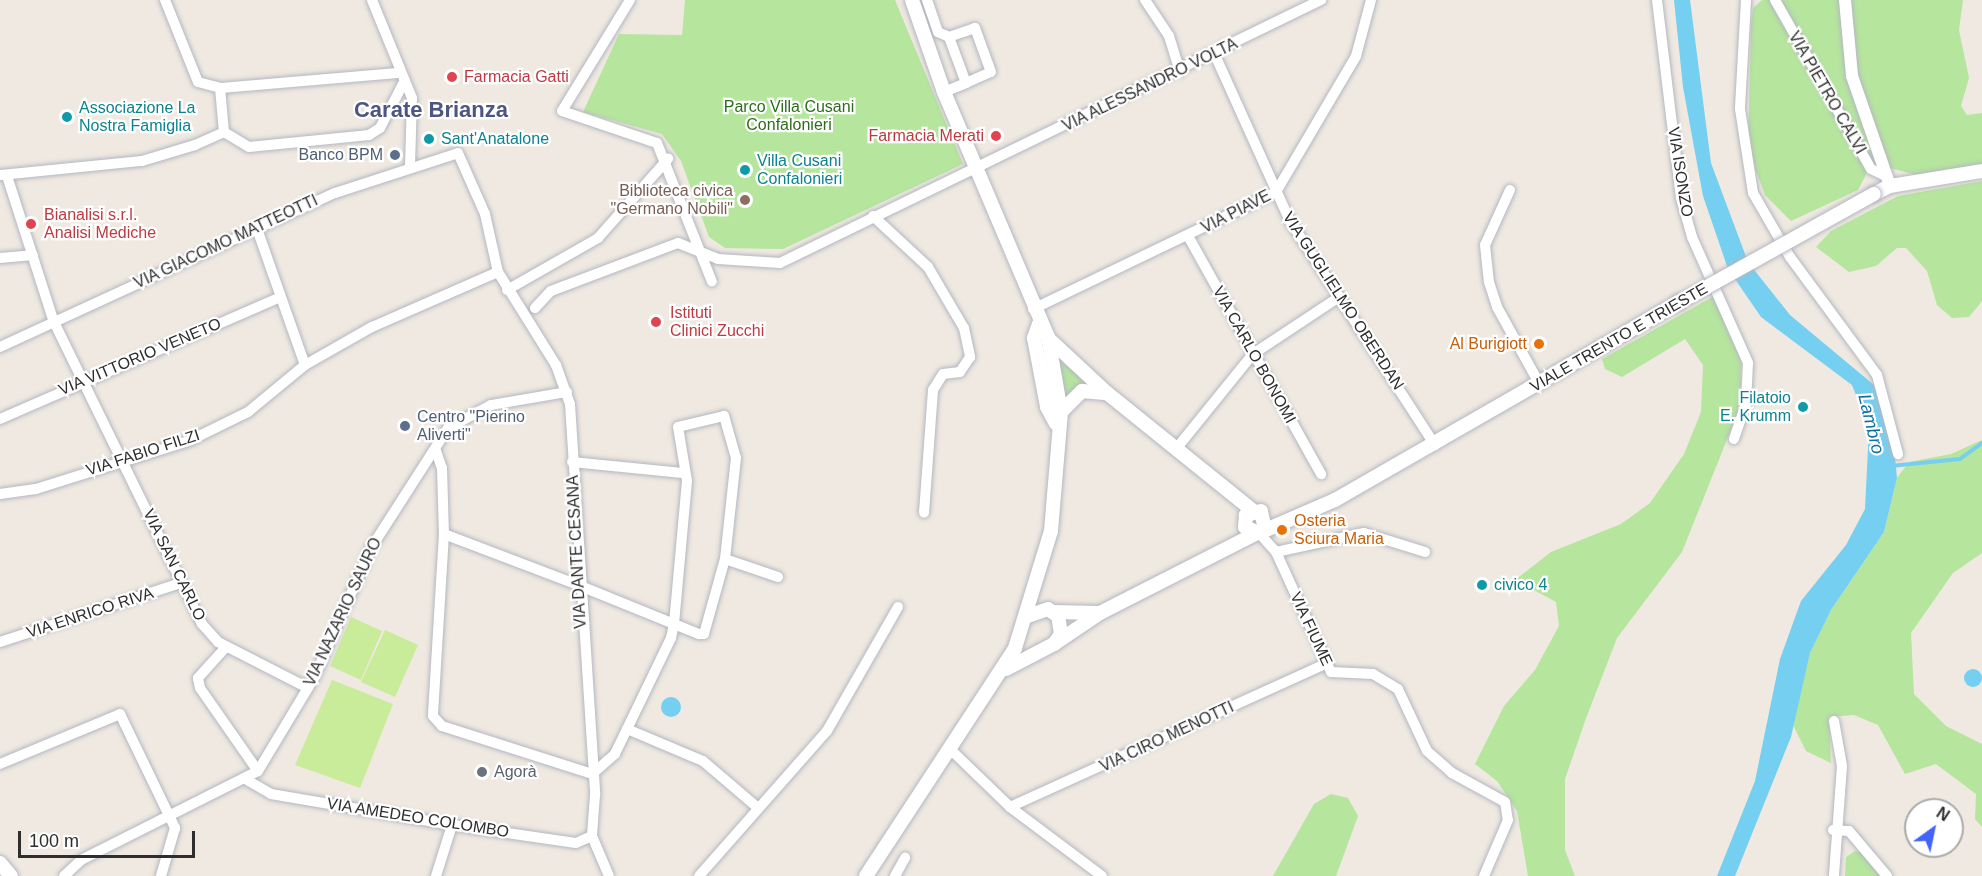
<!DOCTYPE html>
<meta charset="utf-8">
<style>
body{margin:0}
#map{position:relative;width:1982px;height:876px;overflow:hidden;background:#efe9e1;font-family:Arial,sans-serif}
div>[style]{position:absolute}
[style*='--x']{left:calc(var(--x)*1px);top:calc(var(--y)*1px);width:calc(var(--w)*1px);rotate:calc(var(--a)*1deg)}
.green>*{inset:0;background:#b6e59e}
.pitch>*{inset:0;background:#c9ec9a}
.water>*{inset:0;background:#75cff0}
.round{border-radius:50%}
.stream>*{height:4px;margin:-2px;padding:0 2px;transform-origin:2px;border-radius:2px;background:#75cff0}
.roads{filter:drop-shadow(0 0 2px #b4b7c1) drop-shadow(0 0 2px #b4b7c1)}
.minor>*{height:10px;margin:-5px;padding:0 5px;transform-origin:5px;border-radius:5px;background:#fff}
.tertiary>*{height:12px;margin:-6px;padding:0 6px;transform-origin:6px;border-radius:6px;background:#fff}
.secondary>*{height:14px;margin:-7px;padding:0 7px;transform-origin:7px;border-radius:7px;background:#fff}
.bridges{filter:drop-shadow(0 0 2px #b4b7c1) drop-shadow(0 0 2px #b4b7c1)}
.secondary-bridge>*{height:14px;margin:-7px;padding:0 7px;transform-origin:7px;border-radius:7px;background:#fff}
.dots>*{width:16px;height:16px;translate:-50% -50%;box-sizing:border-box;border:3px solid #fff;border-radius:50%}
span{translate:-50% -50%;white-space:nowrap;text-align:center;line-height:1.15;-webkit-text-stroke:4.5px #fff;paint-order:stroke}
.health-label{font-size:16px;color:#be3a42}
.left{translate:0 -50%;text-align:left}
.right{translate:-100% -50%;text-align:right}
.street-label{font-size:16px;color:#2e2e2e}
.park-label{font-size:16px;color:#2c6e1b}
.culture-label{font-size:16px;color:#0d838f}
.service-label{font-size:16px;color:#4e5e75}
.education-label{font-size:16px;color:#785e54}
.food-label{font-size:16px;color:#c56008}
.worship-label{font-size:16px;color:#5b616d}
.water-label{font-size:18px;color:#0d6fa3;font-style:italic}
.district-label{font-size:22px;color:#4d5680;font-weight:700}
.north{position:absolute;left:1904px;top:798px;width:60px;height:60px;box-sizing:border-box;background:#fff;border:2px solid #ababab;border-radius:50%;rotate:33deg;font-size:16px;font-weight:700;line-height:24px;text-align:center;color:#2e2e2e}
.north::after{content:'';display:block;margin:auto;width:21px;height:27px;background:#4264fb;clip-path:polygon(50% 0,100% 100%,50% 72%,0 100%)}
.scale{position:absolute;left:18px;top:831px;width:177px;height:27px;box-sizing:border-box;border:3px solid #2e2e2e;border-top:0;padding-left:8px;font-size:18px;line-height:21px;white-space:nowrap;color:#2e2e2e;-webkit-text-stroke:4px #fff;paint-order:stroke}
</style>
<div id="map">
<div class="green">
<i style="clip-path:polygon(685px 0,895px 0,963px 164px,783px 249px,725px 248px,709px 237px,681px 161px,662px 134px,583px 112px,619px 34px,682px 35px)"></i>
<i style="clip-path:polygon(1762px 0,1963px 0,1959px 30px,1969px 78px,1961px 106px,1967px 115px,1982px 113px,1982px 166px,1917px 175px,1882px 166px,1868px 171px,1858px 190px,1791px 221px,1765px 195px,1748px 150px,1751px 25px,1753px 8px)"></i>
<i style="clip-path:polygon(1982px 181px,1982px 301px,1969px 317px,1952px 318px,1937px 305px,1927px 271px,1906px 248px,1897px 248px,1876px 266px,1849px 272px,1816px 247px,1831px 231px,1898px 196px)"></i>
<i style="clip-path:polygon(1714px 296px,1741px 361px,1740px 407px,1682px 552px,1617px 638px,1585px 721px,1565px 779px,1565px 850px,1575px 876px,1528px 876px,1517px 811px,1497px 781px,1475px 764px,1504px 706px,1535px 670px,1559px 626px,1556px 602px,1515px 580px,1551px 552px,1621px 524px,1650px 503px,1684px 454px,1701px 412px,1703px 365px,1685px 339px,1622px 377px,1605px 369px,1602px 359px)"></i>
<i style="clip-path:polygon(1058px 360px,1088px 382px,1090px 387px,1063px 395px)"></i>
<i style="clip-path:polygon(1982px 440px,1982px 553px,1953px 573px,1911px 633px,1914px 694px,1946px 726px,1982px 744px,1982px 827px,1975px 819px,1976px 794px,1936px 764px,1905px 774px,1878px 725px,1854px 715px,1829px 717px,1831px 763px,1806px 751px,1792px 723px,1810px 653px,1831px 610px,1884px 532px,1897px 478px,1909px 462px,1951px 454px)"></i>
<i style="clip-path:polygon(1331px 794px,1348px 798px,1358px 816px,1336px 876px,1273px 876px,1314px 804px)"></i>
<i style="clip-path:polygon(1855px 851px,1864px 853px,1887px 876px,1845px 876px,1846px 857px)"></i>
</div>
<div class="pitch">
<i style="clip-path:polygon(351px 617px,382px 631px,361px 680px,330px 666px)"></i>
<i style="clip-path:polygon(385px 630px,418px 645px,395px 697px,361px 682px)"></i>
<i style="clip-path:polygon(332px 680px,393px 704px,360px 788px,295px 765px)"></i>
</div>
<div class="water">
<i style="clip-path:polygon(1674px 0,1690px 0,1711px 163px,1748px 262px,1790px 315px,1874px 385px,1894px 446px,1897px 478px,1884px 532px,1831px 610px,1810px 653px,1791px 737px,1735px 876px,1717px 876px,1755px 781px,1780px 659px,1801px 601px,1846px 545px,1865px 509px,1869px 428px,1852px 385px,1761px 317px,1728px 269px,1703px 196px,1683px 87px)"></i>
<i class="round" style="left:1964px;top:669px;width:18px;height:18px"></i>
<i class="round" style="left:661px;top:697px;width:20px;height:20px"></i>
</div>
<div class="stream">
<i style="--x:1891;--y:466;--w:69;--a:-5.8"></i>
<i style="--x:1960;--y:459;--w:27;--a:-36"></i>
</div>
<div class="roads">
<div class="minor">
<i style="--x:165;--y:0;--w:88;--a:68.1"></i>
<i style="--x:198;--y:82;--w:23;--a:15"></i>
<i style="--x:372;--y:0;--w:106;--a:67.8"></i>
<i style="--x:412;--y:98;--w:68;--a:91.7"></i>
<i style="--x:630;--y:0;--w:130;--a:121.5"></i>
<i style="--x:562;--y:111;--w:100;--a:18.6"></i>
<i style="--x:657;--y:143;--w:149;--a:68.4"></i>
<i style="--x:927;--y:0;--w:34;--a:71"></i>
<i style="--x:938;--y:32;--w:12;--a:24"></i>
<i style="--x:1145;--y:0;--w:43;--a:56.3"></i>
<i style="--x:1169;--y:36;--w:37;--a:73"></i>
<i style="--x:1657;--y:0;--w:199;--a:83.1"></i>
<i style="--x:1681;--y:198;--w:41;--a:74.2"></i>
<i style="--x:1692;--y:237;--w:138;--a:66"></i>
<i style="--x:1748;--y:363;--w:41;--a:92.8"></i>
<i style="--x:1746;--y:404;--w:37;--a:109"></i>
<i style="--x:1746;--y:0;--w:109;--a:93.2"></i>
<i style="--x:1740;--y:109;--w:85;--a:81.2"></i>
<i style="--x:1753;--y:193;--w:74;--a:60"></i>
<i style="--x:1790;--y:257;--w:147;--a:53.6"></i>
<i style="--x:1877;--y:375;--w:82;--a:75.1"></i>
<i style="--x:1775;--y:0;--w:194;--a:60.4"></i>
<i style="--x:1871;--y:169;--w:17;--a:25"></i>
<i style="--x:1215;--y:55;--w:182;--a:65.7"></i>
<i style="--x:1290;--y:221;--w:267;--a:57.1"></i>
<i style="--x:944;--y:92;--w:24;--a:-22"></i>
<i style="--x:966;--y:83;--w:27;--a:-24"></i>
<i style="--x:991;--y:72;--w:47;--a:-110"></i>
<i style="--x:975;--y:28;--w:28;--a:161"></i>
<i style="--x:949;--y:37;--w:49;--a:69.7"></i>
<i style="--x:224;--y:132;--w:29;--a:31"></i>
<i style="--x:249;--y:147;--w:121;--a:-5.7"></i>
<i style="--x:369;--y:135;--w:13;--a:-32"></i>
<i style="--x:380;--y:128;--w:50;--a:-62.4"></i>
<i style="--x:1;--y:175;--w:142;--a:-5.7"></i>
<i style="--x:142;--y:161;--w:55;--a:-16.8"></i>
<i style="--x:195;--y:145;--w:32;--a:-24"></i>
<i style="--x:224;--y:132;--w:44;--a:-95.2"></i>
<i style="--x:220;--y:88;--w:179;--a:-4.8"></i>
<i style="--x:7;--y:176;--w:153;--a:72.2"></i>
<i style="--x:54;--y:322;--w:336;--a:63.9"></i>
<i style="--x:202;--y:624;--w:24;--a:48"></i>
<i style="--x:218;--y:642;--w:101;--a:27.1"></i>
<i style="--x:1510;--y:190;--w:60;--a:114.4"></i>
<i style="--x:1485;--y:245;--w:37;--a:84"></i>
<i style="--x:1489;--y:282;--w:26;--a:72"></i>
<i style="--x:1497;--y:307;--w:89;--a:61.1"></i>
<i style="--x:873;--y:216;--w:75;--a:42.8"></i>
<i style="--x:928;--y:267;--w:71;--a:59.5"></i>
<i style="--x:964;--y:328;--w:30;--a:78"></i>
<i style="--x:970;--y:357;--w:18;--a:124"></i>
<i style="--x:960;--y:372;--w:17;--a:173"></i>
<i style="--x:943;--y:374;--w:19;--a:122"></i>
<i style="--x:933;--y:390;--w:123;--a:94.2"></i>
<i style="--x:256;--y:226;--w:147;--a:70.6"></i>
<i style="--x:1188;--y:236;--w:273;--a:60.8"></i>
<i style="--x:0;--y:258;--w:33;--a:-5"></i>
<i style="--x:507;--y:290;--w:105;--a:-29.7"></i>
<i style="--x:598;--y:238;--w:106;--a:-48.5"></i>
<i style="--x:535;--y:308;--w:23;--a:-47"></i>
<i style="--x:551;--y:291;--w:136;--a:-20.7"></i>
<i style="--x:678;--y:243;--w:43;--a:21.8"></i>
<i style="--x:718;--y:259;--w:62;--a:3.7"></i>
<i style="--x:780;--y:263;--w:602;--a:-25.93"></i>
<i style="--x:1033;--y:309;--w:270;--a:-25.7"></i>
<i style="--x:1276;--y:192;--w:158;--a:-59.5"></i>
<i style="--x:1356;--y:56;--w:58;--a:-75"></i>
<i style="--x:0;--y:347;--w:369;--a:-24.7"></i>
<i style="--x:335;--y:193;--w:129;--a:-18"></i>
<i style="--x:458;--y:153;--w:67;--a:66.1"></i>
<i style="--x:485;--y:214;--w:59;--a:77.4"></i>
<i style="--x:498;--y:272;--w:110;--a:58.1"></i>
<i style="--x:556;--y:365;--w:41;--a:70.3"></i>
<i style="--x:570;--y:404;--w:392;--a:86.3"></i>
<i style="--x:595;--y:795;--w:41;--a:94.2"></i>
<i style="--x:592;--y:836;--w:43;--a:67"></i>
<i style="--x:0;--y:419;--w:306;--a:-23.5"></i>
<i style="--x:1176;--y:449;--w:122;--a:-51"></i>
<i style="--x:1253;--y:354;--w:103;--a:-33.5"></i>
<i style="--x:436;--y:451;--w:18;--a:71"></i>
<i style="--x:442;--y:468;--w:66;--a:88.3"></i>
<i style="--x:444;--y:534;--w:182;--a:93.5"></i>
<i style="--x:433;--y:716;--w:13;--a:48"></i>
<i style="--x:442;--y:726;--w:157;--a:17.7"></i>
<i style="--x:572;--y:462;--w:111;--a:5.7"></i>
<i style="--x:0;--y:494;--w:36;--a:-8"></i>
<i style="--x:36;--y:489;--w:163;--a:-17.5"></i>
<i style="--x:191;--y:440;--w:64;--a:-26.2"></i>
<i style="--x:248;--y:412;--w:74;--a:-39.5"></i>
<i style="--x:305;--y:365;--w:77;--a:-29.6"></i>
<i style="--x:372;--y:327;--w:137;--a:-23.6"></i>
<i style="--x:1259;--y:533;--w:25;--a:48"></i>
<i style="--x:1276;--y:552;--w:132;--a:65.4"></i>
<i style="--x:1331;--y:672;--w:42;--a:2.7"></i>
<i style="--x:1373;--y:674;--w:29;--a:31"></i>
<i style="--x:1398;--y:689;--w:68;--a:64.9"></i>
<i style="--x:1427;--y:751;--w:33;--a:41"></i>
<i style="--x:1452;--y:773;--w:60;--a:28.7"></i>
<i style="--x:1505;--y:802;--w:18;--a:81"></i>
<i style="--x:1508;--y:820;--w:61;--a:113.2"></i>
<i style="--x:444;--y:534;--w:143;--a:20.8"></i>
<i style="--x:578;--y:585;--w:104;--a:22.1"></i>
<i style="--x:674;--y:624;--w:27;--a:22"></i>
<i style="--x:699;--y:634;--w:5;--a:0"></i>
<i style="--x:704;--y:634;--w:78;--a:-74.4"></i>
<i style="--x:725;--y:559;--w:102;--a:-83.8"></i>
<i style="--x:736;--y:458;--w:44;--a:-105.9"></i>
<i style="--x:724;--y:416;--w:47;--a:166.6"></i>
<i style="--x:678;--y:427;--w:55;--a:80.5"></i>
<i style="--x:687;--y:481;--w:144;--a:95.2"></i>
<i style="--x:674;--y:624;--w:14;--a:102"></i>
<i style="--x:671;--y:638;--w:129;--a:115.8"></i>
<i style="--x:615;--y:754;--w:30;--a:139"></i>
<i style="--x:1276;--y:552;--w:90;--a:-12.2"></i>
<i style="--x:1364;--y:533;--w:64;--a:17.3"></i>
<i style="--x:725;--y:559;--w:56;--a:18.8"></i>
<i style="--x:0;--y:642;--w:190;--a:-18.1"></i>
<i style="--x:226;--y:647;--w:42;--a:132.1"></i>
<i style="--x:198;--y:678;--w:10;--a:79"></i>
<i style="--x:200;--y:688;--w:101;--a:55.1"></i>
<i style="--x:1834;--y:721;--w:46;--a:79.9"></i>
<i style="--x:1842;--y:766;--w:110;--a:94.2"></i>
<i style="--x:627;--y:729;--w:82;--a:22.8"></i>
<i style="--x:703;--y:761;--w:72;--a:40.5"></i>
<i style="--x:950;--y:749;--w:83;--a:44"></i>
<i style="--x:1010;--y:807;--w:115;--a:36.9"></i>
<i style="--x:0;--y:764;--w:130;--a:-22.6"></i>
<i style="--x:120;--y:714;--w:127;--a:64.2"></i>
<i style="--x:175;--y:828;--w:50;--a:106.3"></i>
<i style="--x:247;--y:780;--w:28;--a:30"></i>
<i style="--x:271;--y:794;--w:184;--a:9.7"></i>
<i style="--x:452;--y:825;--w:125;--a:8.3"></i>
<i style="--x:576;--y:843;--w:17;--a:-24"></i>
<i style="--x:1010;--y:807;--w:346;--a:-24.4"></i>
<i style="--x:1833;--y:830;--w:16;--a:4"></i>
<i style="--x:1849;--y:831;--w:59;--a:49.8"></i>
<i style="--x:64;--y:876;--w:23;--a:-43"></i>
<i style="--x:81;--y:860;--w:198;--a:-26.7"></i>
<i style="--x:258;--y:771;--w:111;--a:-59"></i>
<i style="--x:315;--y:676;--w:140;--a:-66.4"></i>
<i style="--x:371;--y:548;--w:143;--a:-57.3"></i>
<i style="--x:448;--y:428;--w:49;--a:-28.1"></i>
<i style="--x:491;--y:405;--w:77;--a:-9.7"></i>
<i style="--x:436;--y:876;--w:53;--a:-72.6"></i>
<i style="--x:699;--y:876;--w:193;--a:-48.6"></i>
<i style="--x:827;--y:731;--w:143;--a:-60.2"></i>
<i style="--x:895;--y:876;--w:21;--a:-61"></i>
</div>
<div class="tertiary">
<i style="--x:1845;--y:0;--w:76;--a:84.7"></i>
<i style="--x:1852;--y:76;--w:116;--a:70.9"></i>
</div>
<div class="secondary">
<i style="--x:1874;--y:194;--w:18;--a:-27"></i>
<i style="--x:1890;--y:186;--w:93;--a:-9.3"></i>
<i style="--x:1039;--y:324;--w:15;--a:110"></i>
<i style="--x:1034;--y:338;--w:70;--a:79.3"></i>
<i style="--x:1047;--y:407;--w:19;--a:62"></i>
<i style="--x:1049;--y:339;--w:79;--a:43"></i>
<i style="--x:1107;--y:393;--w:188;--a:38.9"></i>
<i style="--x:1061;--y:412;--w:30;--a:-45"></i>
<i style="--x:1082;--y:391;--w:25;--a:5"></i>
<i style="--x:1265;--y:529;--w:18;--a:-103"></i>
<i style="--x:1261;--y:511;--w:16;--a:165"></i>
<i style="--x:1246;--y:515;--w:12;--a:95"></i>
<i style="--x:1245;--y:527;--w:15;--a:23"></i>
<i style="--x:1259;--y:533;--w:83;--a:-23.5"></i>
<i style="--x:1335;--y:500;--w:396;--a:-29.9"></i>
<i style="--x:1053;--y:612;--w:45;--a:1.3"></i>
<i style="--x:1054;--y:644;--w:55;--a:-34"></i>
<i style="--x:1100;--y:613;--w:174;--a:-27"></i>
<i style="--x:1006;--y:669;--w:54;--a:-27.5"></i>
<i style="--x:1054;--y:644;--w:12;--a:-55"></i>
<i style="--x:1061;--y:634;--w:18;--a:-99"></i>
<i style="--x:1058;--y:616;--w:12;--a:-145"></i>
<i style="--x:1048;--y:609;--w:24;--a:161"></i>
<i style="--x:0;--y:863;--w:17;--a:50"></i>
<i style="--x:866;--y:876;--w:272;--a:-56.8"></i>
<i style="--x:1015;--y:648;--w:122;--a:-72.9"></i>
<i style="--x:1051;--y:531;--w:119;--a:-85.2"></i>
<i style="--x:1061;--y:412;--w:76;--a:-99.8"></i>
<i style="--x:1048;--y:337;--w:266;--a:-113"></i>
<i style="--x:944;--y:92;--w:97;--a:-109.2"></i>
</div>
</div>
<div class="bridges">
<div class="secondary-bridge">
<i style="--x:1678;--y:303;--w:224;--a:-29.1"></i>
</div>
</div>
<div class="dots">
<i style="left:452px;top:77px;background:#e0444e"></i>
<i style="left:67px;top:117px;background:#0f9aa8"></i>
<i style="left:996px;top:136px;background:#e0444e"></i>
<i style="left:429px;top:139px;background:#0f9aa8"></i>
<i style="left:395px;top:155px;background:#5c6f8a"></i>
<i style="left:745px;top:170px;background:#0f9aa8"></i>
<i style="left:745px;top:200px;background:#8d6e63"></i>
<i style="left:31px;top:224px;background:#e0444e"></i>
<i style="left:656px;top:322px;background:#e0444e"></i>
<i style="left:1539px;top:344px;background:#e8710a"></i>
<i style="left:1803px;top:407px;background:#0f9aa8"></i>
<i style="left:405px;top:426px;background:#5c6f8a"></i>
<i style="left:1282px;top:530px;background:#e8710a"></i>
<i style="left:1482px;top:585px;background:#0f9aa8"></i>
<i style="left:482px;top:772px;background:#6b7280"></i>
</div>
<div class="health-label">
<span class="left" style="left:464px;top:77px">Farmacia Gatti</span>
<span class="right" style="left:984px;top:136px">Farmacia Merati</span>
<span class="left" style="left:44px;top:224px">Bianalisi s.r.l.<br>Analisi Mediche</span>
<span class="left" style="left:670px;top:322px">Istituti<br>Clinici Zucchi</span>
</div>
<div class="street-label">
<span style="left:1150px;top:85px;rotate:-26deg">VIA ALESSANDRO VOLTA</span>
<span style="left:1827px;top:93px;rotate:60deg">VIA PIETRO CALVI</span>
<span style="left:1680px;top:172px;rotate:81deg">VIA ISONZO</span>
<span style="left:1236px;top:212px;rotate:-27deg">VIA PIAVE</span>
<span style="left:226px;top:242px;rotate:-25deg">VIA GIACOMO MATTEOTTI</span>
<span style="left:1343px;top:301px;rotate:57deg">VIA GUGLIELMO OBERDAN</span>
<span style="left:1619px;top:338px;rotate:-30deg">VIALE TRENTO E TRIESTE</span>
<span style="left:1254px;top:355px;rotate:61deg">VIA CARLO BONOMI</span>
<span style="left:140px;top:357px;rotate:-23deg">VIA VITTORIO VENETO</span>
<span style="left:143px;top:453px;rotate:-18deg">VIA FABIO FILZI</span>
<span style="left:577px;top:552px;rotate:-93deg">VIA DANTE CESANA</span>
<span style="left:174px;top:565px;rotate:64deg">VIA SAN CARLO</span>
<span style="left:343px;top:612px;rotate:-65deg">VIA NAZARIO SAURO</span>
<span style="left:90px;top:613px;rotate:-18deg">VIA ENRICO RIVA</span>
<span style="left:1311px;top:629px;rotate:65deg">VIA FIUME</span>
<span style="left:1167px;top:737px;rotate:-25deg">VIA CIRO MENOTTI</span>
<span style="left:418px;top:818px;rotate:9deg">VIA AMEDEO COLOMBO</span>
</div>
<div class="park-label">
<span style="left:789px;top:116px">Parco Villa Cusani<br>Confalonieri</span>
</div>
<div class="culture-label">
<span class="left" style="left:79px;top:117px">Associazione La<br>Nostra Famiglia</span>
<span class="left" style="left:441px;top:139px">Sant'Anatalone</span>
<span class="left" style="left:757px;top:170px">Villa Cusani<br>Confalonieri</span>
<span class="right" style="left:1791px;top:407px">Filatoio<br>E. Krumm</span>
<span class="left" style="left:1494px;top:585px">civico 4</span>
</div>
<div class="service-label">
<span class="right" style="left:383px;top:155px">Banco BPM</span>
<span class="left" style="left:417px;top:426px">Centro "Pierino<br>Aliverti"</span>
</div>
<div class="education-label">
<span class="right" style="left:733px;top:200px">Biblioteca civica<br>"Germano Nobili"</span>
</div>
<div class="food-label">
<span class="right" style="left:1527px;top:344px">Al Burigiott</span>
<span class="left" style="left:1294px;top:530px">Osteria<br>Sciura Maria</span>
</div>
<div class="worship-label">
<span class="left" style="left:494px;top:772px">Agorà</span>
</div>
<div class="water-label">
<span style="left:1871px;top:424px;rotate:76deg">Lambro</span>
</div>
<div class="district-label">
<span style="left:431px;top:110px">Carate Brianza</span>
</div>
<div class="north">N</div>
<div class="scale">100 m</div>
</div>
